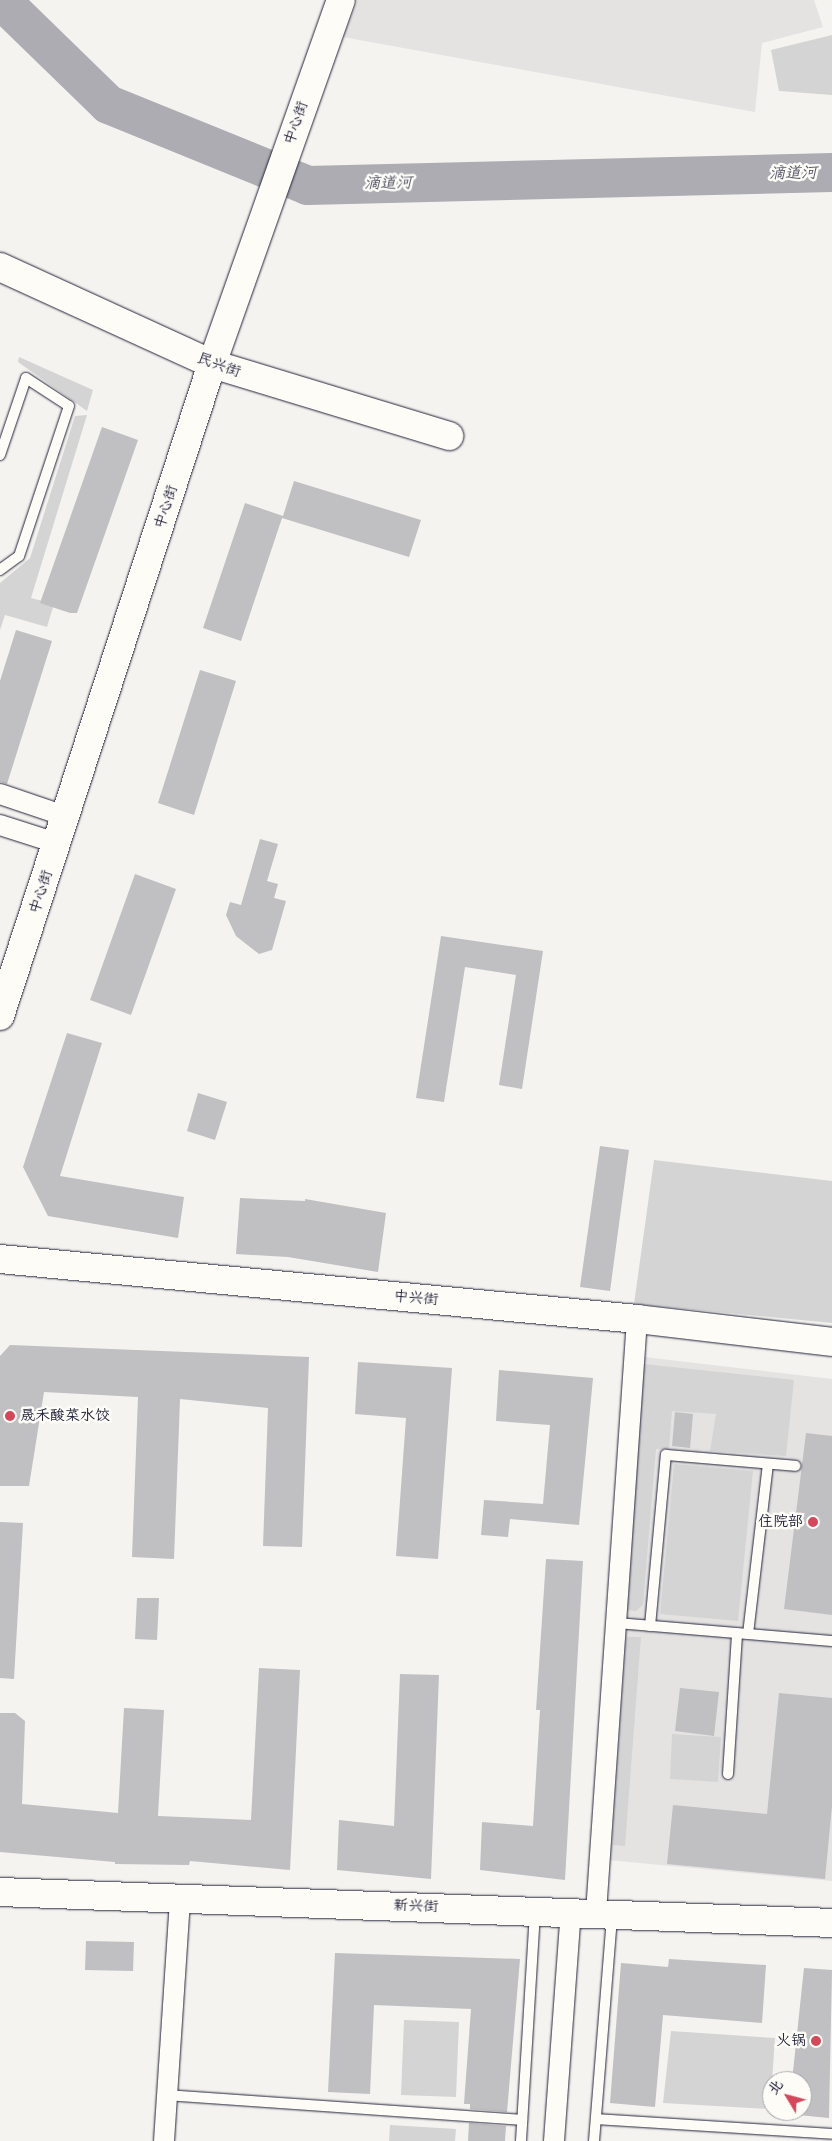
<!DOCTYPE html>
<meta charset="utf-8">
<style>
body{margin:0}
#map{position:relative;width:832px;height:2141px;overflow:hidden;background:#f4f3ef;font-family:"Architects Daughter","LXGW WenKai TC",sans-serif}
div>[style]{position:absolute}
[style*='--x']{left:calc(var(--x)*1px);top:calc(var(--y)*1px);width:calc(var(--w)*1px);rotate:calc(var(--a)*1deg)}
.built>*{inset:0;background:#e4e3e2}
.green>*{inset:0;background:#d5d4d5}
.river>*{height:39px;margin:-19.5px;padding:0 19.5px;transform-origin:19.5px;border-radius:19.5px;background:#acacb2}
.building>*{inset:0;background:#c0bfc2}
.roads{filter:drop-shadow(0 0 1px #22223b) drop-shadow(0 0 1px #22223b)}
.lane>*{height:10px;margin:-5px;padding:0 5px;transform-origin:5px;border-radius:5px;background:#fdfcf7}
.street>*{height:20px;margin:-10px;padding:0 10px;transform-origin:10px;border-radius:10px;background:#fdfcf7}
.secondary>*{height:28px;margin:-14px;padding:0 14px;transform-origin:14px;border-radius:14px;background:#fdfcf7}
.dots>*{width:14px;height:14px;translate:-50% -50%;box-sizing:border-box;border:2px solid #fdfcf7;border-radius:50%}
span{translate:-50% -50%;white-space:nowrap;text-align:center;line-height:1.15;-webkit-text-stroke:5px #fdfcf7;paint-order:stroke}
.street-label{font-size:15px;color:#22223b}
.poi-label{font-size:15px;color:#22223b}
.left{translate:0 -50%;text-align:left}
.right{translate:-100% -50%;text-align:right}
.water-label{font-size:16px;color:#59596b;font-style:italic}
.north{position:absolute;left:762px;top:2071px;width:50px;height:50px;box-sizing:border-box;background:#fdfcf7;border:1px solid #a5a5ac;border-radius:50%;rotate:307deg;font-size:14px;font-weight:700;line-height:20px;text-align:center;color:#22223b}
.north::after{content:'';display:block;margin:auto;width:18px;height:22px;background:#d1495b;clip-path:polygon(50% 0,100% 100%,50% 72%,0 100%)}
</style>
<div id="map">
<div class="built">
<i style="clip-path:polygon(358px 0,814px 0,823px 27px,762px 43px,755px 112px,343px 37px)"></i>
<i style="clip-path:polygon(644px 1357px,832px 1379px,832px 1881px,608px 1860px)"></i>
</div>
<div class="green">
<i style="clip-path:polygon(832px 35px,832px 95px,779px 91px,771px 50px)"></i>
<i style="clip-path:polygon(19px 357px,93px 390px,87px 411px,18px 362px)"></i>
<i style="clip-path:polygon(87px 415px,31px 598px,54px 604px,47px 627px,5px 615px,0 630px,0 583px,30px 558px,75px 416px)"></i>
<i style="clip-path:polygon(654px 1160px,832px 1181px,832px 1323px,634px 1304px)"></i>
<i style="clip-path:polygon(644px 1364px,794px 1380px,786px 1456px,710px 1451px,716px 1414px,672px 1411px,669px 1449px,656px 1449px,643px 1605px,636px 1611px,627px 1610px)"></i>
<i style="clip-path:polygon(674px 1464px,753px 1471px,738px 1621px,660px 1614px)"></i>
<i style="clip-path:polygon(626px 1637px,641px 1637px,625px 1846px,612px 1845px)"></i>
<i style="clip-path:polygon(672px 1734px,721px 1737px,718px 1782px,670px 1779px)"></i>
<i style="clip-path:polygon(404px 2020px,459px 2022px,456px 2097px,401px 2095px)"></i>
<i style="clip-path:polygon(671px 2031px,775px 2038px,770px 2109px,663px 2103px)"></i>
<i style="clip-path:polygon(390px 2125px,456px 2129px,455px 2141px,389px 2141px)"></i>
</div>
<div class="river">
<i style="--x:1;--y:0;--w:149;--a:44.2"></i>
<i style="--x:108;--y:104;--w:215;--a:22.1"></i>
<i style="--x:307;--y:185;--w:525;--a:-1.42"></i>
</div>
<div class="building">
<i style="clip-path:polygon(102px 427px,138px 440px,77px 613px,70px 613px,40px 603px)"></i>
<i style="clip-path:polygon(294px 481px,421px 520px,409px 557px,282px 518px,241px 641px,203px 628px,245px 503px,283px 516px)"></i>
<i style="clip-path:polygon(16px 630px,52px 641px,7px 784px,0 782px,0 681px)"></i>
<i style="clip-path:polygon(200px 670px,236px 681px,194px 815px,158px 803px)"></i>
<i style="clip-path:polygon(260px 839px,278px 844px,267px 881px,278px 884px,274px 898px,286px 901px,272px 950px,259px 954px,236px 936px,226px 915px,230px 902px,241px 905px)"></i>
<i style="clip-path:polygon(135px 874px,176px 889px,131px 1015px,90px 1000px)"></i>
<i style="clip-path:polygon(441px 936px,543px 951px,522px 1089px,499px 1085px,516px 975px,465px 967px,444px 1102px,416px 1098px)"></i>
<i style="clip-path:polygon(67px 1033px,102px 1043px,60px 1176px,184px 1197px,178px 1238px,48px 1216px,23px 1167px)"></i>
<i style="clip-path:polygon(198px 1093px,227px 1102px,215px 1140px,187px 1131px)"></i>
<i style="clip-path:polygon(600px 1146px,629px 1150px,610px 1291px,580px 1287px)"></i>
<i style="clip-path:polygon(240px 1198px,305px 1201px,305px 1199px,386px 1213px,378px 1272px,288px 1257px,236px 1254px)"></i>
<i style="clip-path:polygon(10px 1345px,309px 1357px,302px 1547px,263px 1546px,268px 1408px,180px 1399px,174px 1559px,132px 1557px,138px 1397px,44px 1392px,29px 1486px,0 1486px,0 1356px)"></i>
<i style="clip-path:polygon(358px 1362px,452px 1368px,438px 1559px,396px 1556px,406px 1418px,355px 1414px)"></i>
<i style="clip-path:polygon(499px 1370px,593px 1378px,579px 1525px,510px 1519px,508px 1537px,481px 1535px,484px 1500px,543px 1504px,550px 1425px,496px 1421px)"></i>
<i style="clip-path:polygon(675px 1412px,693px 1414px,690px 1448px,672px 1446px)"></i>
<i style="clip-path:polygon(806px 1433px,832px 1436px,832px 1615px,784px 1609px)"></i>
<i style="clip-path:polygon(0 1522px,23px 1523px,14px 1679px,0 1678px)"></i>
<i style="clip-path:polygon(546px 1559px,583px 1561px,565px 1880px,480px 1870px,482px 1822px,533px 1826px,540px 1710px,536px 1710px)"></i>
<i style="clip-path:polygon(137px 1598px,159px 1598px,157px 1640px,135px 1639px)"></i>
<i style="clip-path:polygon(259px 1668px,300px 1670px,290px 1870px,190px 1861px,189px 1865px,115px 1864px,115px 1862px,0 1852px,0 1713px,15px 1713px,25px 1721px,22px 1804px,118px 1813px,124px 1708px,164px 1710px,158px 1816px,251px 1820px)"></i>
<i style="clip-path:polygon(400px 1674px,439px 1675px,431px 1879px,337px 1870px,339px 1820px,394px 1826px)"></i>
<i style="clip-path:polygon(680px 1688px,719px 1692px,714px 1736px,675px 1731px)"></i>
<i style="clip-path:polygon(779px 1693px,832px 1698px,832px 1806px,825px 1879px,667px 1864px,673px 1805px,767px 1814px)"></i>
<i style="clip-path:polygon(86px 1941px,134px 1942px,133px 1971px,85px 1970px)"></i>
<i style="clip-path:polygon(335px 1953px,520px 1959px,507px 2112px,470px 2109px,470px 2104px,464px 2104px,471px 2009px,374px 2005px,370px 2094px,328px 2092px)"></i>
<i style="clip-path:polygon(669px 1959px,766px 1965px,762px 2023px,663px 2015px,655px 2107px,610px 2103px,621px 1963px,668px 1967px)"></i>
<i style="clip-path:polygon(804px 1968px,832px 1970px,829px 2118px,788px 2114px,802px 2111px,802px 2081px,792px 2081px)"></i>
<i style="clip-path:polygon(469px 2123px,506px 2126px,505px 2141px,468px 2141px)"></i>
</div>
<div class="roads">
<div class="lane">
<i style="--x:0;--y:455;--w:81;--a:-71.3"></i>
<i style="--x:26;--y:378;--w:51;--a:33.1"></i>
<i style="--x:69;--y:406;--w:158;--a:108.4"></i>
<i style="--x:19;--y:556;--w:24;--a:144"></i>
<i style="--x:616;--y:1623;--w:217;--a:4.8"></i>
<i style="--x:650;--y:1626;--w:172;--a:-84.7"></i>
<i style="--x:666;--y:1455;--w:130;--a:4.8"></i>
<i style="--x:748;--y:1634;--w:171;--a:-83.3"></i>
<i style="--x:728;--y:1774;--w:141;--a:-86.3"></i>
<i style="--x:167;--y:2095;--w:356;--a:4"></i>
<i style="--x:596;--y:2119;--w:236;--a:3.6"></i>
<i style="--x:521;--y:2141;--w:229;--a:-86.5"></i>
<i style="--x:594;--y:2141;--w:225;--a:-85.4"></i>
</div>
<div class="street">
<i style="--x:0;--y:794;--w:69;--a:18.7"></i>
<i style="--x:0;--y:825;--w:59;--a:17.8"></i>
<i style="--x:596;--y:1913;--w:595;--a:-86.05"></i>
<i style="--x:164;--y:2141;--w:244;--a:-86.2"></i>
<i style="--x:554;--y:2141;--w:230;--a:-85.8"></i>
</div>
<div class="secondary">
<i style="--x:0;--y:267;--w:233;--a:24.6"></i>
<i style="--x:212;--y:364;--w:248;--a:16.9"></i>
<i style="--x:0;--y:1016;--w:686;--a:-71.99"></i>
<i style="--x:212;--y:364;--w:386;--a:-70.5"></i>
<i style="--x:0;--y:1259;--w:640;--a:5.38"></i>
<i style="--x:637;--y:1319;--w:196;--a:6.7"></i>
<i style="--x:0;--y:1892;--w:833;--a:2.13"></i>
</div>
</div>
<div class="dots">
<i style="left:10px;top:1416px;background:#d1495b"></i>
<i style="left:813px;top:1522px;background:#d1495b"></i>
<i style="left:816px;top:2041px;background:#d1495b"></i>
</div>
<div class="street-label">
<span style="left:296px;top:123px;rotate:-71deg">中心街</span>
<span style="left:219px;top:365px;rotate:20deg">民兴街</span>
<span style="left:166px;top:507px;rotate:-72deg">中心街</span>
<span style="left:41px;top:892px;rotate:-72deg">中心街</span>
<span style="left:416px;top:1298px;rotate:5deg">中兴街</span>
<span style="left:416px;top:1906px;rotate:2deg">新兴街</span>
</div>
<div class="poi-label">
<span class="left" style="left:20px;top:1416px">晟禾酸菜水饺</span>
<span class="right" style="left:803px;top:1522px">住院部</span>
<span class="right" style="left:806px;top:2041px">火锅</span>
</div>
<div class="water-label">
<span style="left:793px;top:173px;rotate:-1deg">滴道河</span>
<span style="left:388px;top:183px;rotate:-1deg">滴道河</span>
</div>
<div class="north">北</div>
</div>
